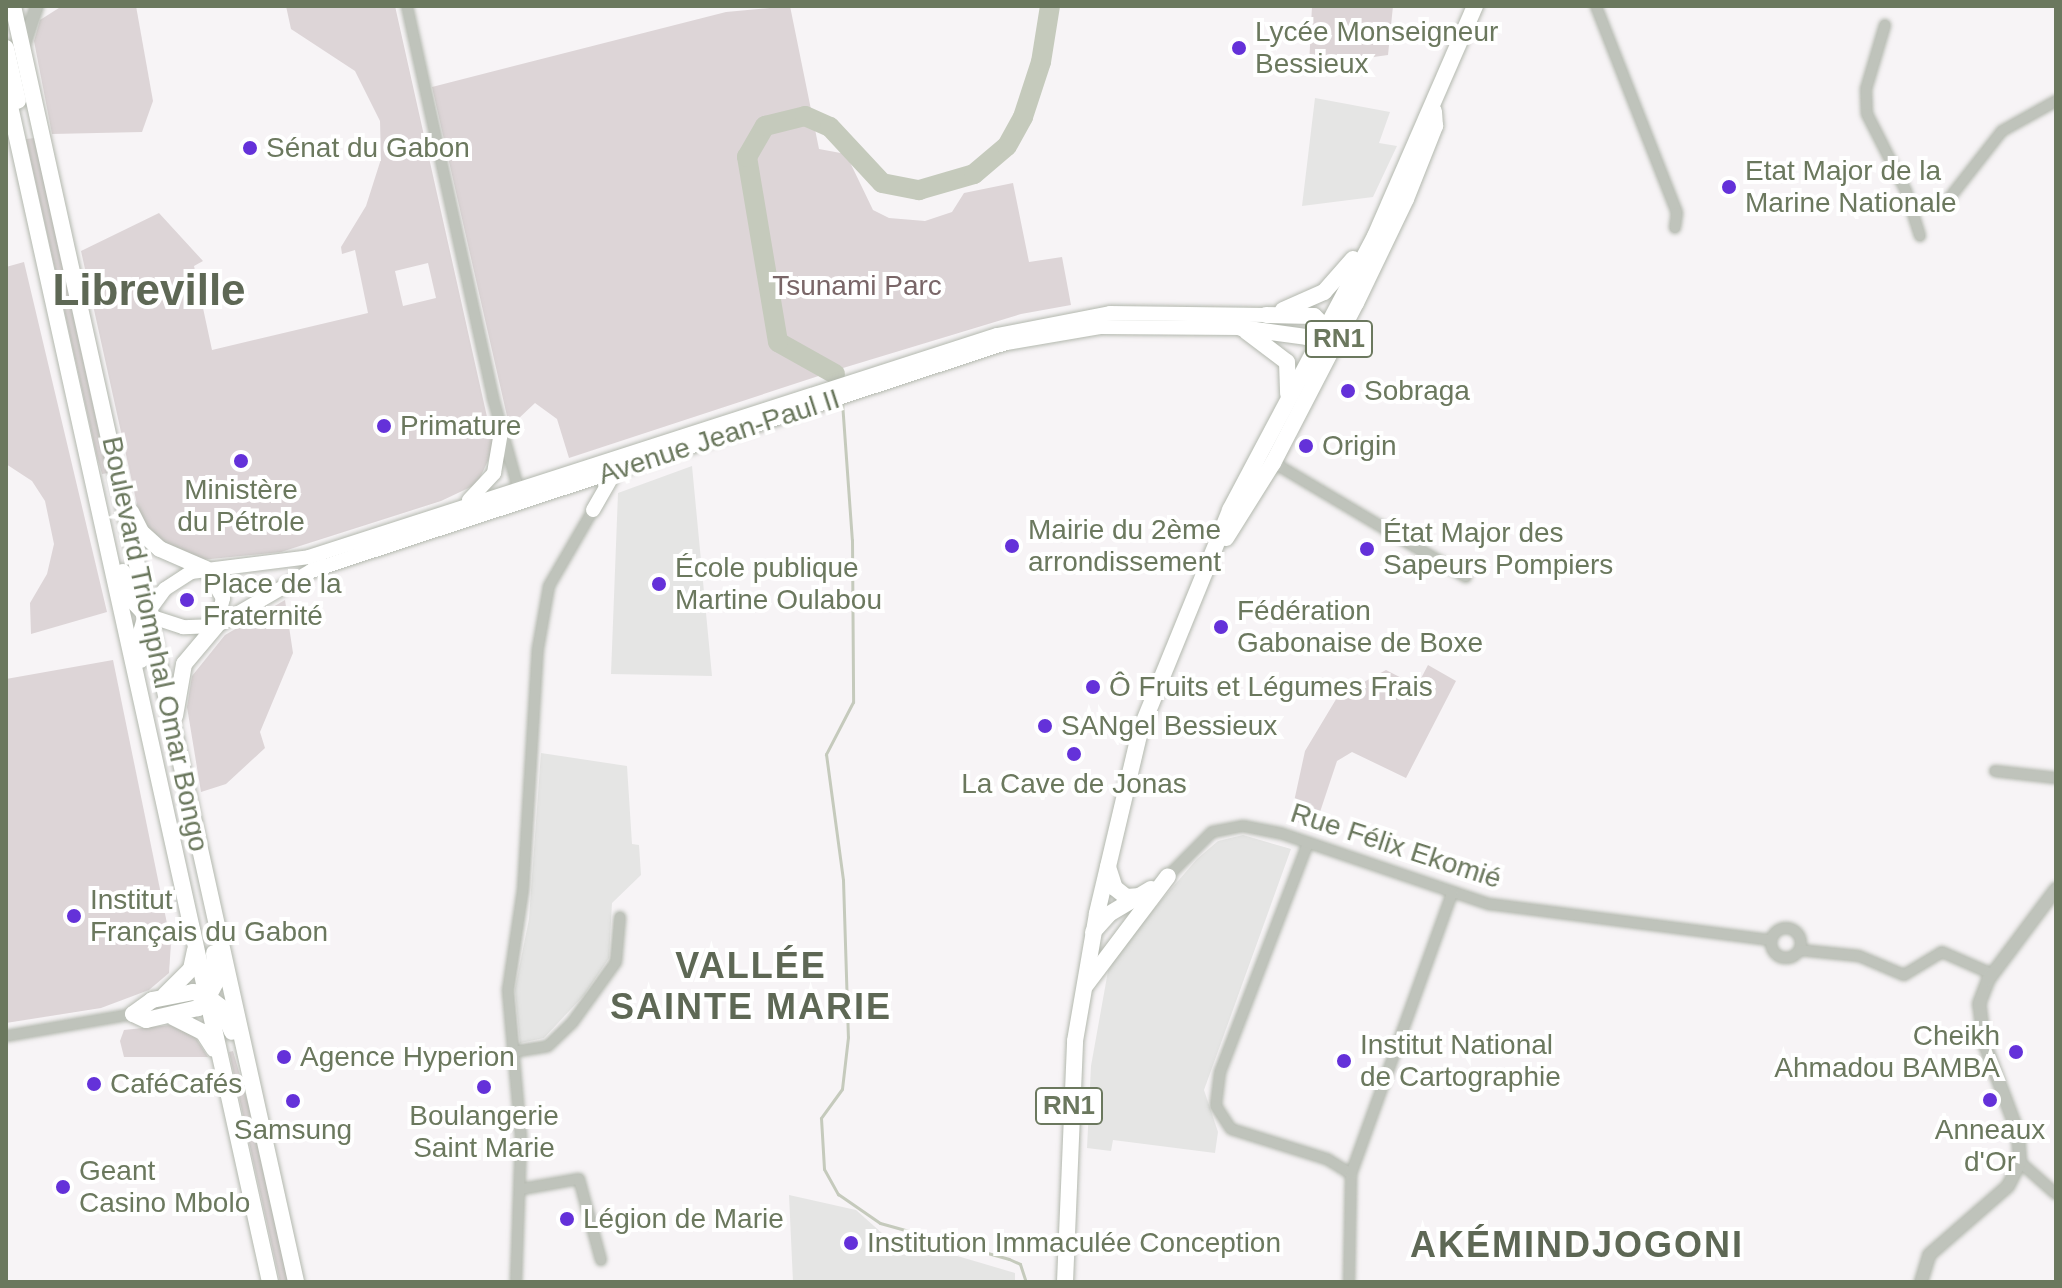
<!DOCTYPE html>
<meta charset="utf-8">
<style>
body{margin:0}
#map{position:relative;width:2062px;height:1288px;overflow:hidden;background:#f7f4f6;font-family:Arial,sans-serif}
div>[style]{position:absolute}
[style*='--x']{left:calc(var(--x)*1px);top:calc(var(--y)*1px);width:calc(var(--w)*1px);rotate:calc(var(--a)*1deg)}
.built>*{inset:0;background:#e5e5e4}
.green>*{inset:0;background:#ddd5d7}
.stream>*{height:3px;margin:-1.5px;padding:0 1.5px;transform-origin:1.5px;border-radius:1.5px;background:#c5cabc}
.river>*{height:20px;margin:-10px;padding:0 10px;transform-origin:10px;border-radius:10px;background:#c5cabc}
.roads{filter:drop-shadow(0 0 2px #b3b8ae) drop-shadow(0 0 2px #b3b8ae)}
.minor>*{height:10px;margin:-5px;padding:0 5px;transform-origin:5px;border-radius:5px;background:#bfc3bb}
.minor>.ring{margin:-5px;padding:0;box-sizing:content-box;background:none;border:10px solid #bfc3bb;border-radius:50%}
.tertiary>*{height:12px;margin:-6px;padding:0 6px;transform-origin:6px;border-radius:6px;background:#bfc3bb}
.secondary>*{height:14px;margin:-7px;padding:0 7px;transform-origin:7px;border-radius:7px;background:#fff}
.primary>*{height:16px;margin:-8px;padding:0 8px;transform-origin:8px;border-radius:8px;background:#fff}
.dots>*{width:22px;height:22px;translate:-50% -50%;box-sizing:border-box;border:4px solid #fff;border-radius:50%}
span{translate:-50% -50%;white-space:nowrap;text-align:center;line-height:1.15;-webkit-text-stroke:8px #fff;paint-order:stroke}
.shield-label span{padding:2px 6px;background:#fff;border:2px solid;border-radius:6px;-webkit-text-stroke-width:0}
.shield-label{font-size:26px;color:#6b785e;font-weight:700}
.poi-label{font-size:28px;color:#6b785e}
.left{translate:0 -50%;text-align:left}
.right{translate:-100% -50%;text-align:right}
.park-label{font-size:28px;color:#7a6668}
.street-label{font-size:28px;color:#6b785e}
.district-label{font-size:36px;color:#5e6855;font-weight:700;letter-spacing:2px}
.town-label{font-size:44px;color:#5e6855;font-weight:700}
.frame{position:absolute;inset:0;border:8px solid #6b785e;pointer-events:none}
</style>
<div id="map">
<div class="built">
<i style="clip-path:polygon(1315px 98px,1390px 112px,1379px 143px,1397px 146px,1373px 197px,1302px 206px)"></i>
<i style="clip-path:polygon(692px 466px,712px 676px,611px 674px,618px 493px)"></i>
<i style="clip-path:polygon(541px 753px,627px 766px,632px 844px,639px 845px,641px 875px,612px 903px,609px 958px,584px 995px,544px 1038px,520px 1043px,515px 989px,529px 919px)"></i>
<i style="clip-path:polygon(1243px 835px,1291px 849px,1204px 1090px,1218px 1132px,1215px 1153px,1113px 1140px,1111px 1151px,1087px 1148px,1091px 1066px,1108px 971px,1122px 946px,1197px 859px,1218px 841px)"></i>
<i style="clip-path:polygon(789px 1195px,856px 1210px,883px 1234px,1015px 1273px,1015px 1282px,793px 1282px)"></i>
</div>
<div class="green">
<i style="clip-path:polygon(62px 6px,136px 6px,153px 101px,142px 132px,52px 134px,34px 41px,40px 20px)"></i>
<i style="clip-path:polygon(evenodd,286px 6px,395px 6px,494px 448px,477px 484px,441px 501px,281px 552px,201px 560px,159px 541px,140px 518px,81px 251px,159px 213px,203px 261px,194px 266px,212px 350px,368px 313px,355px 250px,342px 254px,341px 247px,366px 206px,381px 159px,380px 121px,355px 71px,291px 29px,286px 6px,428px 263px,436px 298px,403px 306px,395px 271px,428px 263px)"></i>
<i style="clip-path:polygon(790px 6px,819px 149px,846px 154px,873px 210px,889px 218px,925px 221px,952px 212px,964px 193px,1013px 183px,1029px 262px,1062px 257px,1071px 305px,1021px 314px,843px 368px,569px 458px,557px 419px,535px 403px,517px 420px,507px 416px,432px 87px,726px 12px)"></i>
<i style="clip-path:polygon(1312px 6px,1393px 6px,1388px 55px,1309px 66px)"></i>
<i style="clip-path:polygon(35px 138px,51px 215px,108px 473px,102px 474px,97px 457px,26px 139px)"></i>
<i style="clip-path:polygon(24px 262px,107px 612px,31px 634px,30px 603px,47px 574px,54px 544px,45px 501px,32px 481px,6px 464px,6px 267px)"></i>
<i style="clip-path:polygon(285px 600px,293px 653px,260px 732px,265px 748px,226px 784px,201px 792px,187px 707px,192px 676px,225px 635px)"></i>
<i style="clip-path:polygon(113px 660px,171px 943px,169px 973px,149px 990px,101px 1008px,6px 1023px,6px 679px)"></i>
<i style="clip-path:polygon(1428px 665px,1456px 681px,1406px 778px,1352px 752px,1337px 761px,1315px 827px,1290px 820px,1305px 751px,1338px 696px,1386px 670px,1417px 686px)"></i>
<i style="clip-path:polygon(170px 1025px,195px 1037px,208px 1057px,124px 1057px,120px 1041px,124px 1030px)"></i>
<i style="clip-path:polygon(233px 1051px,248px 1103px,288px 1282px,280px 1282px,229px 1052px)"></i>
</div>
<div class="stream">
<i style="--x:835;--y:374;--w:9;--a:72"></i>
<i style="--x:842;--y:402;--w:138;--a:85.9"></i>
<i style="--x:852;--y:540;--w:162;--a:89.6"></i>
<i style="--x:853;--y:702;--w:59;--a:117.4"></i>
<i style="--x:826;--y:754;--w:127;--a:82.3"></i>
<i style="--x:843;--y:880;--w:157;--a:88.2"></i>
<i style="--x:848;--y:1037;--w:52;--a:96.6"></i>
<i style="--x:842;--y:1089;--w:36;--a:126"></i>
<i style="--x:821;--y:1118;--w:51;--a:86.6"></i>
<i style="--x:824;--y:1169;--w:29;--a:61"></i>
<i style="--x:838;--y:1194;--w:51;--a:34.6"></i>
<i style="--x:880;--y:1223;--w:134;--a:15.6"></i>
<i style="--x:1009;--y:1259;--w:12;--a:24"></i>
<i style="--x:1020;--y:1264;--w:19;--a:72"></i>
</div>
<div class="river">
<i style="--x:835;--y:374;--w:65;--a:-150.7"></i>
<i style="--x:778;--y:342;--w:188;--a:-99.5"></i>
<i style="--x:747;--y:157;--w:36;--a:-60"></i>
<i style="--x:765;--y:126;--w:41;--a:-14"></i>
<i style="--x:805;--y:116;--w:27;--a:24"></i>
<i style="--x:830;--y:127;--w:76;--a:47.1"></i>
<i style="--x:882;--y:183;--w:38;--a:11"></i>
<i style="--x:919;--y:190;--w:57;--a:-16.2"></i>
<i style="--x:974;--y:174;--w:43;--a:-40.3"></i>
<i style="--x:1007;--y:146;--w:33;--a:-61"></i>
<i style="--x:1023;--y:117;--w:58;--a:-71.9"></i>
<i style="--x:1041;--y:62;--w:57;--a:-80.9"></i>
</div>
<div class="roads">
<div class="minor">
<i style="--x:407;--y:6;--w:401;--a:77.6"></i>
<i style="--x:493;--y:398;--w:101;--a:74.4"></i>
<i style="--x:1596;--y:6;--w:222;--a:68.6"></i>
<i style="--x:1677;--y:213;--w:15;--a:98"></i>
<i style="--x:1885;--y:25;--w:67;--a:106.5"></i>
<i style="--x:1866;--y:89;--w:25;--a:88"></i>
<i style="--x:1867;--y:114;--w:86;--a:63.1"></i>
<i style="--x:1906;--y:191;--w:47;--a:72.7"></i>
<i style="--x:1944;--y:205;--w:94;--a:-51.9"></i>
<i style="--x:2002;--y:131;--w:62;--a:-29.1"></i>
<i style="--x:1269;--y:460;--w:229;--a:30.7"></i>
<i style="--x:1995;--y:771;--w:61;--a:6.5"></i>
<i style="--x:1308;--y:843;--w:245;--a:111"></i>
<i style="--x:1220;--y:1072;--w:34;--a:97"></i>
<i style="--x:1216;--y:1106;--w:27;--a:57"></i>
<i style="--x:1231;--y:1129;--w:101;--a:17.4"></i>
<i style="--x:1327;--y:1159;--w:28;--a:32"></i>
<i style="--x:1168;--y:876;--w:62;--a:-45"></i>
<i style="--x:1212;--y:832;--w:32;--a:-11"></i>
<i style="--x:1243;--y:826;--w:38;--a:11"></i>
<i style="--x:1280;--y:833;--w:221;--a:18.8"></i>
<i style="--x:1489;--y:904;--w:284;--a:7.3"></i>
<i class="ring" style="left:1771px;top:928px;width:20px;height:20px"></i>
<i style="--x:1800;--y:950;--w:59;--a:5.8"></i>
<i style="--x:1859;--y:956;--w:49;--a:22.9"></i>
<i style="--x:1904;--y:975;--w:44;--a:-31.2"></i>
<i style="--x:1942;--y:952;--w:55;--a:23.7"></i>
<i style="--x:6;--y:1036;--w:129;--a:-9.8"></i>
<i style="--x:512;--y:1052;--w:36;--a:-9"></i>
<i style="--x:548;--y:1046;--w:33;--a:-44"></i>
<i style="--x:572;--y:1023;--w:75;--a:-54.2"></i>
<i style="--x:616;--y:962;--w:45;--a:-84.9"></i>
<i style="--x:2020;--y:1162;--w:48;--a:41.6"></i>
<i style="--x:522;--y:1189;--w:58;--a:-10"></i>
<i style="--x:579;--y:1179;--w:84;--a:74.8"></i>
<i style="--x:516;--y:1282;--w:145;--a:-88"></i>
<i style="--x:521;--y:1137;--w:148;--a:-95.1"></i>
<i style="--x:508;--y:990;--w:101;--a:-81.5"></i>
<i style="--x:523;--y:890;--w:242;--a:-86.5"></i>
<i style="--x:538;--y:648;--w:63;--a:-79.9"></i>
<i style="--x:549;--y:586;--w:88;--a:-59.9"></i>
<i style="--x:1349;--y:1282;--w:108;--a:-88.9"></i>
<i style="--x:1351;--y:1174;--w:298;--a:-70.2"></i>
</div>
<div class="tertiary">
<i style="--x:24;--y:45;--w:41;--a:-71.6"></i>
<i style="--x:1921;--y:1282;--w:28;--a:-73"></i>
<i style="--x:1929;--y:1255;--w:105;--a:-41.1"></i>
<i style="--x:2008;--y:1186;--w:27;--a:-63"></i>
<i style="--x:2020;--y:1162;--w:29;--a:-94"></i>
<i style="--x:2018;--y:1133;--w:97;--a:-110.5"></i>
<i style="--x:1984;--y:1042;--w:38;--a:-97"></i>
<i style="--x:1979;--y:1004;--w:26;--a:-69"></i>
<i style="--x:1988;--y:980;--w:114;--a:-53.2"></i>
</div>
<div class="secondary">
<i style="--x:1241;--y:328;--w:141;--a:-179.6"></i>
<i style="--x:1100;--y:327;--w:95;--a:170.3"></i>
<i style="--x:1006;--y:343;--w:731;--a:161.84"></i>
<i style="--x:311;--y:571;--w:110;--a:149.9"></i>
<i style="--x:216;--y:626;--w:33;--a:178"></i>
<i style="--x:183;--y:627;--w:39;--a:-162"></i>
<i style="--x:146;--y:615;--w:32;--a:-54"></i>
<i style="--x:165;--y:589;--w:31;--a:-33"></i>
<i style="--x:191;--y:572;--w:119;--a:-7.2"></i>
<i style="--x:309;--y:557;--w:723;--a:-17.88"></i>
<i style="--x:997;--y:335;--w:115;--a:-11"></i>
<i style="--x:1110;--y:313;--w:156;--a:0.7"></i>
<i style="--x:469;--y:500;--w:37;--a:-47"></i>
<i style="--x:494;--y:473;--w:42;--a:-80.3"></i>
<i style="--x:593;--y:510;--w:46;--a:-60.1"></i>
<i style="--x:206;--y:569;--w:34;--a:60"></i>
<i style="--x:223;--y:598;--w:29;--a:104"></i>
</div>
<div class="primary">
<i style="--x:13;--y:6;--w:1307;--a:77.49"></i>
<i style="--x:6;--y:48;--w:54;--a:77.2"></i>
<i style="--x:6;--y:88;--w:1223;--a:77.53"></i>
<i style="--x:1283;--y:310;--w:45;--a:-23.7"></i>
<i style="--x:1324;--y:292;--w:44;--a:-48.7"></i>
<i style="--x:1266;--y:315;--w:48;--a:1.2"></i>
<i style="--x:1314;--y:316;--w:25;--a:45"></i>
<i style="--x:1241;--y:328;--w:67;--a:7.8"></i>
<i style="--x:1307;--y:337;--w:24;--a:-15"></i>
<i style="--x:1246;--y:331;--w:51;--a:37.1"></i>
<i style="--x:1287;--y:362;--w:32;--a:88"></i>
<i style="--x:131;--y:512;--w:22;--a:63"></i>
<i style="--x:141;--y:532;--w:25;--a:42"></i>
<i style="--x:160;--y:549;--w:50;--a:23.5"></i>
<i style="--x:1226;--y:538;--w:89;--a:-57.9"></i>
<i style="--x:1273;--y:463;--w:180;--a:-62.6"></i>
<i style="--x:1356;--y:303;--w:115;--a:-64.3"></i>
<i style="--x:1406;--y:199;--w:79;--a:-68.3"></i>
<i style="--x:1435;--y:126;--w:15;--a:-94"></i>
<i style="--x:123;--y:572;--w:28;--a:73"></i>
<i style="--x:131;--y:599;--w:22;--a:47"></i>
<i style="--x:146;--y:615;--w:25;--a:106"></i>
<i style="--x:139;--y:639;--w:21;--a:85"></i>
<i style="--x:175;--y:716;--w:53;--a:-80.2"></i>
<i style="--x:184;--y:664;--w:50;--a:-49.9"></i>
<i style="--x:1108;--y:867;--w:22;--a:72"></i>
<i style="--x:1115;--y:888;--w:14;--a:39"></i>
<i style="--x:1126;--y:897;--w:15;--a:-4"></i>
<i style="--x:1093;--y:932;--w:24;--a:-48"></i>
<i style="--x:1109;--y:914;--w:49;--a:-30.8"></i>
<i style="--x:214;--y:953;--w:29;--a:86"></i>
<i style="--x:216;--y:982;--w:17;--a:118"></i>
<i style="--x:208;--y:997;--w:15;--a:132"></i>
<i style="--x:198;--y:1008;--w:53;--a:167"></i>
<i style="--x:146;--y:1020;--w:14;--a:-155"></i>
<i style="--x:133;--y:1014;--w:24;--a:-36"></i>
<i style="--x:152;--y:1000;--w:42;--a:-11"></i>
<i style="--x:193;--y:992;--w:16;--a:18"></i>
<i style="--x:208;--y:997;--w:16;--a:38"></i>
<i style="--x:221;--y:1007;--w:27;--a:66"></i>
<i style="--x:1086;--y:985;--w:136;--a:-53"></i>
<i style="--x:165;--y:995;--w:37;--a:-45"></i>
<i style="--x:191;--y:969;--w:19;--a:-78"></i>
<i style="--x:173;--y:1017;--w:34;--a:27"></i>
<i style="--x:203;--y:1032;--w:20;--a:57"></i>
<i style="--x:1065;--y:1282;--w:241;--a:-87.6"></i>
<i style="--x:1075;--y:1041;--w:130;--a:-80.2"></i>
<i style="--x:1097;--y:913;--w:187;--a:-76.7"></i>
<i style="--x:1140;--y:731;--w:239;--a:-67.8"></i>
<i style="--x:1230;--y:510;--w:310;--a:-62.1"></i>
<i style="--x:1375;--y:236;--w:251;--a:-66.5"></i>
</div>
</div>
<div class="dots">
<i style="left:1239px;top:48px;background:#6431d9"></i>
<i style="left:250px;top:148px;background:#6431d9"></i>
<i style="left:1729px;top:187px;background:#6431d9"></i>
<i style="left:1348px;top:391px;background:#6431d9"></i>
<i style="left:384px;top:426px;background:#6431d9"></i>
<i style="left:1306px;top:446px;background:#6431d9"></i>
<i style="left:241px;top:461px;background:#6431d9"></i>
<i style="left:1012px;top:546px;background:#6431d9"></i>
<i style="left:1367px;top:549px;background:#6431d9"></i>
<i style="left:659px;top:584px;background:#6431d9"></i>
<i style="left:187px;top:600px;background:#6431d9"></i>
<i style="left:1221px;top:627px;background:#6431d9"></i>
<i style="left:1093px;top:687px;background:#6431d9"></i>
<i style="left:1045px;top:726px;background:#6431d9"></i>
<i style="left:1074px;top:754px;background:#6431d9"></i>
<i style="left:74px;top:916px;background:#6431d9"></i>
<i style="left:2016px;top:1052px;background:#6431d9"></i>
<i style="left:284px;top:1057px;background:#6431d9"></i>
<i style="left:1344px;top:1061px;background:#6431d9"></i>
<i style="left:94px;top:1084px;background:#6431d9"></i>
<i style="left:484px;top:1087px;background:#6431d9"></i>
<i style="left:1990px;top:1100px;background:#6431d9"></i>
<i style="left:293px;top:1101px;background:#6431d9"></i>
<i style="left:63px;top:1187px;background:#6431d9"></i>
<i style="left:567px;top:1219px;background:#6431d9"></i>
<i style="left:851px;top:1243px;background:#6431d9"></i>
</div>
<div class="shield-label">
<span style="left:1339px;top:339px">RN1</span>
<span style="left:1069px;top:1106px">RN1</span>
</div>
<div class="poi-label">
<span class="left" style="left:1255px;top:48px">Lycée Monseigneur<br>Bessieux</span>
<span class="left" style="left:266px;top:148px">Sénat du Gabon</span>
<span class="left" style="left:1745px;top:187px">Etat Major de la<br>Marine Nationale</span>
<span class="left" style="left:1364px;top:391px">Sobraga</span>
<span class="left" style="left:400px;top:426px">Primature</span>
<span class="left" style="left:1322px;top:446px">Origin</span>
<span style="left:241px;top:506px">Ministère<br>du Pétrole</span>
<span class="left" style="left:1028px;top:546px">Mairie du 2ème<br>arrondissement</span>
<span class="left" style="left:1383px;top:549px">État Major des<br>Sapeurs Pompiers</span>
<span class="left" style="left:675px;top:584px">École publique<br>Martine Oulabou</span>
<span class="left" style="left:203px;top:600px">Place de la<br>Fraternité</span>
<span class="left" style="left:1237px;top:627px">Fédération<br>Gabonaise de Boxe</span>
<span class="left" style="left:1109px;top:687px">Ô Fruits et Légumes Frais</span>
<span class="left" style="left:1061px;top:726px">SANgel Bessieux</span>
<span style="left:1074px;top:784px">La Cave de Jonas</span>
<span class="left" style="left:90px;top:916px">Institut<br>Français du Gabon</span>
<span class="right" style="left:2000px;top:1052px">Cheikh<br>Ahmadou BAMBA</span>
<span class="left" style="left:1360px;top:1061px">Institut National<br>de Cartographie</span>
<span class="left" style="left:300px;top:1057px">Agence Hyperion</span>
<span class="left" style="left:110px;top:1084px">CaféCafés</span>
<span style="left:484px;top:1132px">Boulangerie<br>Saint Marie</span>
<span style="left:293px;top:1130px">Samsung</span>
<span style="left:1990px;top:1146px">Anneaux<br>d'Or</span>
<span class="left" style="left:79px;top:1187px">Geant<br>Casino Mbolo</span>
<span class="left" style="left:583px;top:1219px">Légion de Marie</span>
<span class="left" style="left:867px;top:1243px">Institution Immaculée Conception</span>
</div>
<div class="park-label">
<span style="left:857px;top:286px">Tsunami Parc</span>
</div>
<div class="street-label">
<span style="left:719px;top:437px;rotate:-18deg">Avenue Jean-Paul II</span>
<span style="left:155px;top:644px;rotate:78deg">Boulevard Triomphal Omar Bongo</span>
<span style="left:1396px;top:846px;rotate:18deg">Rue Félix Ekomié</span>
</div>
<div class="district-label">
<span style="left:751px;top:986px">VALLÉE<br>SAINTE MARIE</span>
<span style="left:1577px;top:1245px">AKÉMINDJOGONI</span>
</div>
<div class="town-label">
<span style="left:149px;top:290px">Libreville</span>
</div>
<div class="frame"></div>
</div>
